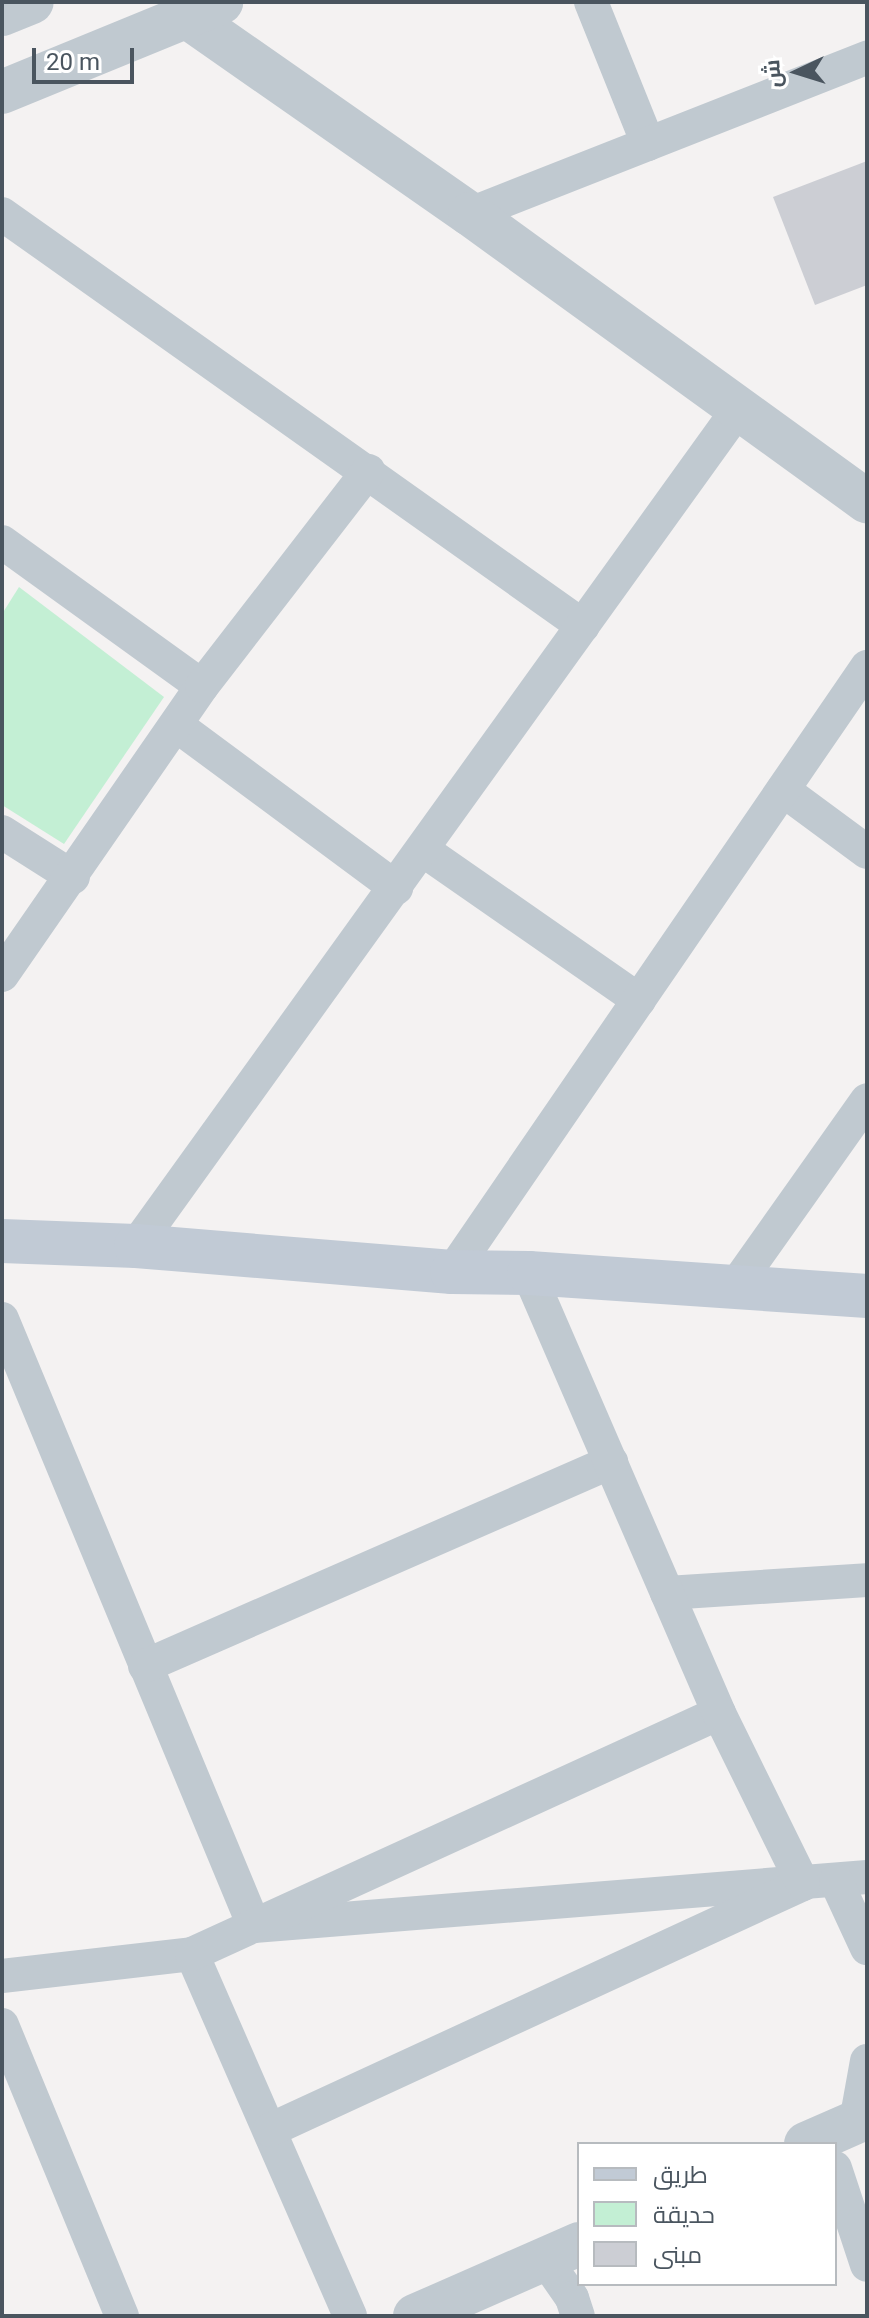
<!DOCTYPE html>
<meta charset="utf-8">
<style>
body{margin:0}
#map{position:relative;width:869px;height:2318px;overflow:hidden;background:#f4f2f2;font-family:Roboto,Cairo,sans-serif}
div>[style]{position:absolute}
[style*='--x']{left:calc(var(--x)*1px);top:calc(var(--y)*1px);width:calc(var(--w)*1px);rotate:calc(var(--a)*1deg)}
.green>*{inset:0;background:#c3efd4}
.building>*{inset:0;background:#ccced4}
.minor>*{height:34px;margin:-17px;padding:0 17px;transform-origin:17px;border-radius:17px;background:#c0c9d0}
.tertiary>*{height:44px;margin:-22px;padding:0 22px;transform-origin:22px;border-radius:22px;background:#c0c9d0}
.secondary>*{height:44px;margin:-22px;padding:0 22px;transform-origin:22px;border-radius:22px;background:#c1cad5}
span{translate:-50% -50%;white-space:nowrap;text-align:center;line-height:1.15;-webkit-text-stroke:6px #fff;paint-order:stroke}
.frame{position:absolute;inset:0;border:4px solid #4a555f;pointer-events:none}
.legend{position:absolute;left:577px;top:2142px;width:260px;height:144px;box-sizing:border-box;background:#fff;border:2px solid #b7bbbf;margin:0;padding:10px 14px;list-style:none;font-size:24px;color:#4a555f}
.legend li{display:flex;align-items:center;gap:16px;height:40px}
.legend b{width:40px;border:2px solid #b7bbbf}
.north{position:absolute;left:757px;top:32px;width:80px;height:80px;-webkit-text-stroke:6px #fff;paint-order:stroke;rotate:266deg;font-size:22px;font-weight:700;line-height:32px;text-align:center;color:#4a555f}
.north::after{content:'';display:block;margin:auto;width:28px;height:36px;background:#4a555f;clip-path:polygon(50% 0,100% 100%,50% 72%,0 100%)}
.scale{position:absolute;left:32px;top:48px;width:102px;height:36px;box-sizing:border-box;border:4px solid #4a555f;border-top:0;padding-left:10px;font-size:24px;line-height:28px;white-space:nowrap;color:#4a555f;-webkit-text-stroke:6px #fff;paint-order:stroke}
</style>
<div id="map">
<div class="green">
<i style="clip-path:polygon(19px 587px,164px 697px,64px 844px,2px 805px,2px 614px)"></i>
</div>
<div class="building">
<i style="clip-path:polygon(867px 161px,867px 285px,815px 305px,773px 197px)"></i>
</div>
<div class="minor">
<i style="--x:591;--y:2;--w:153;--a:68.1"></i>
<i style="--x:2;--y:214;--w:712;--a:35.34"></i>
<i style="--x:470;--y:214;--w:427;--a:-21.5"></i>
<i style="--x:2;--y:542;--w:246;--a:35.8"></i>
<i style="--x:176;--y:725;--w:274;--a:36.5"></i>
<i style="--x:783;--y:790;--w:104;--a:36.4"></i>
<i style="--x:2;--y:832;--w:84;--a:32.4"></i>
<i style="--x:423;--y:850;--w:263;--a:34.8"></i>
<i style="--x:2;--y:975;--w:351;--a:-55.3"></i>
<i style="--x:202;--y:686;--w:272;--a:-52.3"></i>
<i style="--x:136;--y:1246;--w:1032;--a:-54.26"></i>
<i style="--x:452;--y:1272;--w:734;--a:-55.55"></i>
<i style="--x:734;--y:1288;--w:230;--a:-54.7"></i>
<i style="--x:2;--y:1319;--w:657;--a:67.45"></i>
<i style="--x:254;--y:1926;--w:615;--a:-4.57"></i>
<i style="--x:667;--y:1593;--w:200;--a:-3.7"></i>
<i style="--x:145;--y:1666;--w:509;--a:-23.64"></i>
<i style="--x:836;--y:1881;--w:74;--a:65.2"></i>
<i style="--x:192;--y:1954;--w:395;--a:66.4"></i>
<i style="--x:2;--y:1976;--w:191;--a:-6.6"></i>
<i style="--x:192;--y:1954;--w:579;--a:-24.57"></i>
<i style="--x:2;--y:2025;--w:315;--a:67.6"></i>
<i style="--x:856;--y:2122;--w:62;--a:-79.8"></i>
<i style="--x:270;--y:2130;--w:587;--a:-24.78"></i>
<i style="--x:803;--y:1884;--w:191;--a:-116.2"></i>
<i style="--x:719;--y:1713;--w:479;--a:-113.4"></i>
<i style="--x:835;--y:2168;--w:102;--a:71.7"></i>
<i style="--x:545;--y:2259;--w:47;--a:55.3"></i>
<i style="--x:572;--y:2298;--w:19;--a:72"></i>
</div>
<div class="tertiary">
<i style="--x:2;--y:14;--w:32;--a:-22"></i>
<i style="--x:186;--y:16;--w:346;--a:34.9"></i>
<i style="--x:470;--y:214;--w:490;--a:35.9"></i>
<i style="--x:2;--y:92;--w:237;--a:-22.3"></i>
<i style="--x:806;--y:2144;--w:55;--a:-23.7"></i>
<i style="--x:415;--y:2316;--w:179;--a:-23.7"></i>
</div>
<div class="secondary">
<i style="--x:2;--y:1241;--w:134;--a:2.1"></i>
<i style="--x:136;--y:1246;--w:317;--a:4.7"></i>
<i style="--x:452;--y:1272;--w:77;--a:0.7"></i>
<i style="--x:529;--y:1273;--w:339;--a:3.9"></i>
</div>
<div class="frame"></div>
<ul class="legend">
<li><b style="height:10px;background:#c1cad5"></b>طريق</li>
<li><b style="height:22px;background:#c3efd4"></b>حديقة</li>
<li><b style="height:22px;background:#ccced4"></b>مبنى</li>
</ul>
<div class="north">ش</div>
<div class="scale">20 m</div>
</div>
